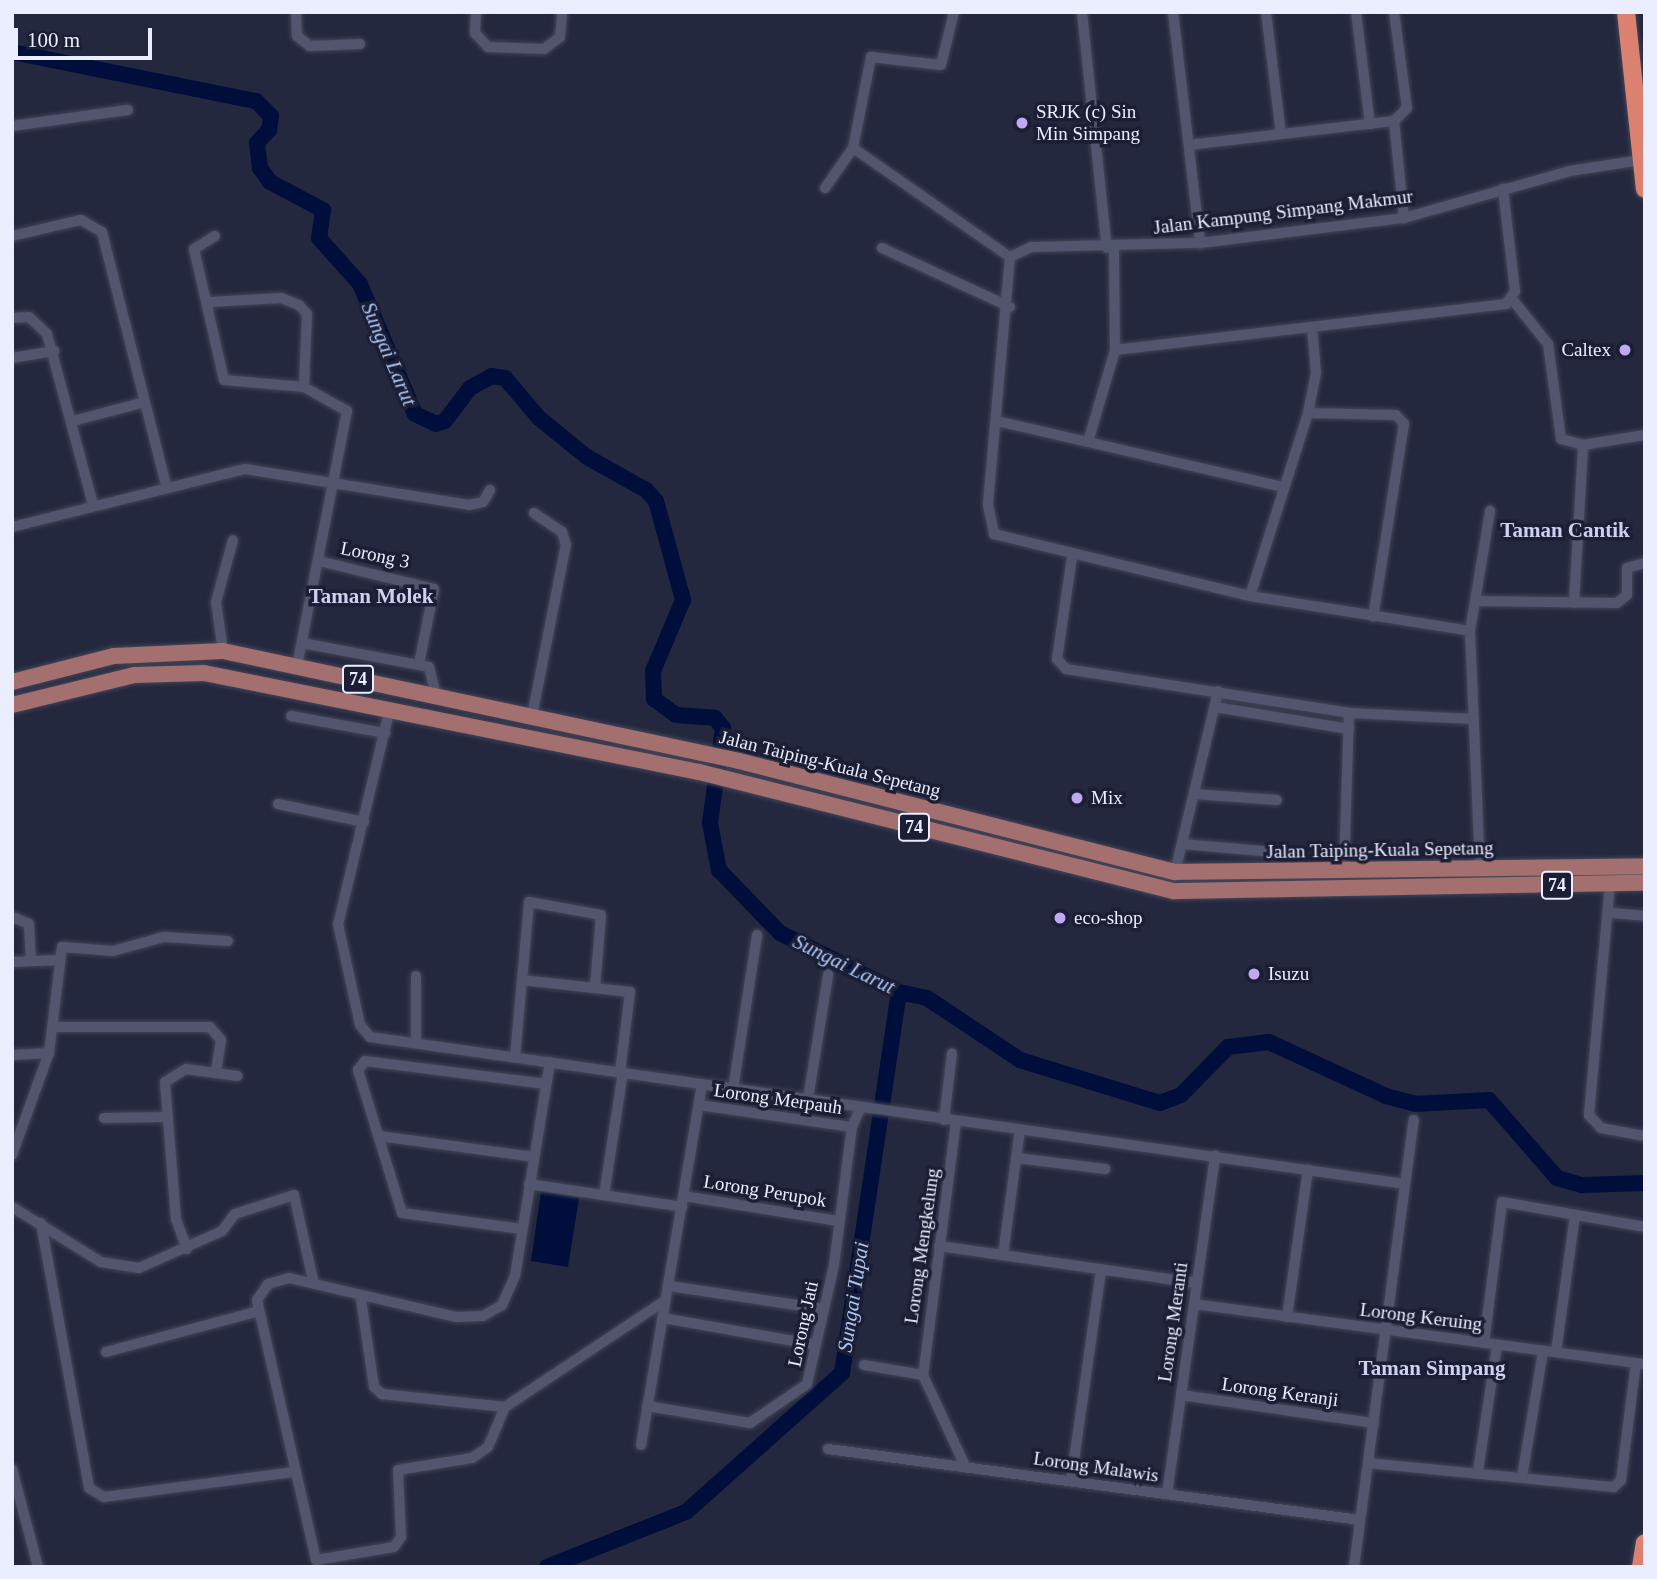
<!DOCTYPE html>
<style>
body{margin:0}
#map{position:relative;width:1657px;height:1579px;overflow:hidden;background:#24283e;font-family:"Times New Roman",serif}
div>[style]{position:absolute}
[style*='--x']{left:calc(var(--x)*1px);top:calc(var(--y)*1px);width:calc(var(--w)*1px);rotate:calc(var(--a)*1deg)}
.water>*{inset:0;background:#000e3c}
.river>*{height:16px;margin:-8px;padding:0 8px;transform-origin:8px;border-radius:8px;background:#000e3c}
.roads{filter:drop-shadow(0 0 2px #434558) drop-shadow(0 0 2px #434558)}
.street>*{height:10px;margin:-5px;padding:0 5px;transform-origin:5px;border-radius:5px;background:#51556e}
.primary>*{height:16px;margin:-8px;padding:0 8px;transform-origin:8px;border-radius:8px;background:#a36f6f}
.highway>*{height:18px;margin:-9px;padding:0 9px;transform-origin:9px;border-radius:9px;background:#da8170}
.dots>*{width:19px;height:19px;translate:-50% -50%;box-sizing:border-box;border:4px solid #1b1e34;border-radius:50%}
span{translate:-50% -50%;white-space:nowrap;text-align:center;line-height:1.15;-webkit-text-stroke:7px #1b1e34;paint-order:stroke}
.shield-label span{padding:2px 5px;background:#1b1e34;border:2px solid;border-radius:5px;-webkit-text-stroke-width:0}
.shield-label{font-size:18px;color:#ebeefe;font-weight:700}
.poi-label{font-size:19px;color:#ebeefe}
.left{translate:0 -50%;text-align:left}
.right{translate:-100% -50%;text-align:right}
.street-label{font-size:19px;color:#ebeefe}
.water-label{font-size:21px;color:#abc5f4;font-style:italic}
.neighbourhood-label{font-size:21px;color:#cbd1ef;font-weight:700}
.frame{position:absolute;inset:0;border:14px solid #ebeefe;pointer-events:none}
.scale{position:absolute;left:14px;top:28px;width:138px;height:32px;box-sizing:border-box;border:4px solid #ebeefe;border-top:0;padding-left:9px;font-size:21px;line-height:24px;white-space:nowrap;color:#ebeefe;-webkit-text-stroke:5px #1b1e34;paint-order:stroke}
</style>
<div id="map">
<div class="water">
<i style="clip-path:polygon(541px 1192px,579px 1198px,568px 1267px,531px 1261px)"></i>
</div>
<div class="river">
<i style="--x:12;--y:52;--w:249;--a:11.4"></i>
<i style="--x:256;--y:101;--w:21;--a:45"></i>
<i style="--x:271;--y:116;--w:14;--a:98"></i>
<i style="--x:269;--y:130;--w:18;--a:133"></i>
<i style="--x:257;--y:143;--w:25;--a:83"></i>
<i style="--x:260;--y:168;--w:17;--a:54"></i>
<i style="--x:270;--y:182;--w:60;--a:27.8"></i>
<i style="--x:323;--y:210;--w:28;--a:98"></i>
<i style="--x:319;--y:238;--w:62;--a:48.3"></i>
<i style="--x:360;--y:284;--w:141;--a:67.1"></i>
<i style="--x:415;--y:414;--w:23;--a:25"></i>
<i style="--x:436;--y:424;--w:9;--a:-18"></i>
<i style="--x:445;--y:421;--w:41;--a:-52.9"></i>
<i style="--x:470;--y:388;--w:25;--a:-29"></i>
<i style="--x:492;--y:376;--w:13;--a:9"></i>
<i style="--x:505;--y:378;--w:52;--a:49.6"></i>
<i style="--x:539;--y:418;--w:62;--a:39.1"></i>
<i style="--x:587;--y:457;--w:68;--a:29.2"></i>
<i style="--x:646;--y:490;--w:15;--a:48"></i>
<i style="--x:656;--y:501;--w:103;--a:74.7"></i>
<i style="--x:683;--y:600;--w:77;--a:112.9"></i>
<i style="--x:653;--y:671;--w:28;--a:88"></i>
<i style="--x:654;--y:699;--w:27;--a:36"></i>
<i style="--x:676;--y:715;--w:39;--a:4"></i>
<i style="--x:715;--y:718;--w:13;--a:51"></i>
<i style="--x:723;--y:728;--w:96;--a:97.8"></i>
<i style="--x:710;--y:823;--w:48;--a:79.2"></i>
<i style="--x:719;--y:870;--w:88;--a:45.9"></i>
<i style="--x:780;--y:933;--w:133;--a:26.4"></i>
<i style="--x:899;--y:992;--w:29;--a:12"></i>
<i style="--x:927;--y:998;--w:112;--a:33.7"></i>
<i style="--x:1020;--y:1060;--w:146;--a:17.1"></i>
<i style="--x:1160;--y:1103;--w:22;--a:-21"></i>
<i style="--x:1181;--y:1095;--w:67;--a:-45.6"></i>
<i style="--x:1228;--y:1047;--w:41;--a:-7"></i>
<i style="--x:1269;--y:1042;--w:129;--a:24.8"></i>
<i style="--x:1386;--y:1096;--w:30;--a:15"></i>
<i style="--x:1415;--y:1104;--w:74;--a:-3.1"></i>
<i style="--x:1489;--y:1100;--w:103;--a:48.9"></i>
<i style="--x:1557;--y:1178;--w:26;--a:16"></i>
<i style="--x:1582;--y:1185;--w:63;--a:-1.8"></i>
<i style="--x:547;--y:1567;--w:149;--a:-21.6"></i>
<i style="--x:686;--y:1512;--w:209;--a:-41.7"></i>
<i style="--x:842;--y:1373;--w:385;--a:-81.5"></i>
</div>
<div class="roads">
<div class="street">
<i style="--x:296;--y:12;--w:24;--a:88"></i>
<i style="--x:297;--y:36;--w:16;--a:38"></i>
<i style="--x:310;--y:46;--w:50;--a:-2.3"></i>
<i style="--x:476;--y:12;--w:21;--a:93"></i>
<i style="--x:475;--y:33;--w:19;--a:47"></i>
<i style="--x:488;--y:47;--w:56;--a:2"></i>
<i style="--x:544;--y:49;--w:20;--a:-37"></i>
<i style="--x:560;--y:37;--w:25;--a:-85"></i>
<i style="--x:1082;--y:12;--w:237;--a:84"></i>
<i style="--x:1173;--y:12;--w:233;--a:83.3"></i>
<i style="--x:1266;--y:12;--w:123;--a:83"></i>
<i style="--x:1356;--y:12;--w:113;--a:82.9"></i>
<i style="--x:1394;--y:12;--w:97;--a:82.3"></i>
<i style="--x:1407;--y:108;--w:18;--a:135"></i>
<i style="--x:1394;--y:121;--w:98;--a:84.1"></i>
<i style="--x:12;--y:126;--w:117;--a:-7.9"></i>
<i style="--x:1189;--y:145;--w:206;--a:-6.7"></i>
<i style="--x:853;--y:148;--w:93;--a:-78.8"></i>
<i style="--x:871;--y:57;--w:70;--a:6.5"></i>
<i style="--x:941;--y:65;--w:55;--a:-76.2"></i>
<i style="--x:825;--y:188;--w:49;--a:-55"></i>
<i style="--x:853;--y:148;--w:191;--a:34.8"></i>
<i style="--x:1010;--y:257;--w:249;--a:95.1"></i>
<i style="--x:988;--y:505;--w:30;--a:78"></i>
<i style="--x:994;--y:534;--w:263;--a:13.6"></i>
<i style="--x:1250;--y:596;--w:223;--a:9"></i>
<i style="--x:12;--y:236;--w:71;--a:-13.1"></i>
<i style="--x:81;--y:220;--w:24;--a:30"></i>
<i style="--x:102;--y:232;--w:264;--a:75.8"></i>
<i style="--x:215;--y:236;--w:25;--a:148"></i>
<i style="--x:194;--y:249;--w:134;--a:77.1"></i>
<i style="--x:224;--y:380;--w:80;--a:5"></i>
<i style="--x:304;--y:387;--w:49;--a:29.2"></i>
<i style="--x:347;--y:411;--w:259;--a:101.1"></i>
<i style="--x:882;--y:248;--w:141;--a:24.7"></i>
<i style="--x:1010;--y:257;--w:23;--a:-25"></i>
<i style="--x:1031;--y:247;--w:169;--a:-1.4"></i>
<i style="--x:1200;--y:243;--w:206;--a:-7"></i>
<i style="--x:1404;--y:218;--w:173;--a:-15.8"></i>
<i style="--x:1570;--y:171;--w:72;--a:-8.8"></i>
<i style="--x:1512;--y:299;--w:58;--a:51.3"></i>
<i style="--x:1548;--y:344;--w:96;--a:82.2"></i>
<i style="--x:1561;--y:439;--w:23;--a:15"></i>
<i style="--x:1583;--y:445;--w:63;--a:-9.2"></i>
<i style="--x:210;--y:302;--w:71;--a:-3.2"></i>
<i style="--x:281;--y:298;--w:19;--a:21"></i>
<i style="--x:299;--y:305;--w:12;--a:48"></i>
<i style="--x:307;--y:314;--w:73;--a:92.4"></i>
<i style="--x:12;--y:318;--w:17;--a:-3"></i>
<i style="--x:29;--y:317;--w:25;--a:43"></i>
<i style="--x:47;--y:334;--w:177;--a:74.9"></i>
<i style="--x:1115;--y:350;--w:394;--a:-6.7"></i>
<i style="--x:1506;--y:304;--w:16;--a:-55"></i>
<i style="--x:1515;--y:291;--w:103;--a:-96.7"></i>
<i style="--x:12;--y:358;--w:43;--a:-9.5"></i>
<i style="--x:1308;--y:413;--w:88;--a:1.3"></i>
<i style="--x:1396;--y:415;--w:12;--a:48"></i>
<i style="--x:1404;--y:424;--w:195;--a:99.1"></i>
<i style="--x:73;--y:421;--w:74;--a:-14.8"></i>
<i style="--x:997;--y:421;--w:294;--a:13"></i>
<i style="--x:1088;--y:442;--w:96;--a:-73.6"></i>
<i style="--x:1115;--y:350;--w:102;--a:-90.6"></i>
<i style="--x:12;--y:527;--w:240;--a:-14"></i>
<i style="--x:245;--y:469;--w:227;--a:9.1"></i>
<i style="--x:469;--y:505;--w:14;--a:-12"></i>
<i style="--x:483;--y:502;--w:14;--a:-60"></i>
<i style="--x:1072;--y:557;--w:103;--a:98.4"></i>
<i style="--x:1057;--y:659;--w:13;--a:48"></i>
<i style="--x:1066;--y:669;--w:286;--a:8.8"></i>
<i style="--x:1349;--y:713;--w:125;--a:2.7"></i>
<i style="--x:319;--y:561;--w:118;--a:13.7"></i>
<i style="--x:434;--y:589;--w:76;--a:101.3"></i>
<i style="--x:1250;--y:596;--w:192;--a:-72.4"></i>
<i style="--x:1308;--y:413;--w:41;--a:-78.7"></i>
<i style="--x:1316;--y:373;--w:46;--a:-95"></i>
<i style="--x:1475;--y:601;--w:142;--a:0.8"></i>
<i style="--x:1617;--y:603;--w:13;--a:-39"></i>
<i style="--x:1627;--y:595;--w:27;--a:-90"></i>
<i style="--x:1627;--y:568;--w:19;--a:-16"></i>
<i style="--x:1574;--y:603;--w:158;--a:-86.7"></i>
<i style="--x:302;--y:643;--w:129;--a:10.7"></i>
<i style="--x:429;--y:667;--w:30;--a:76"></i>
<i style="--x:223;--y:651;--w:49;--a:-98.1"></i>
<i style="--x:216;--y:602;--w:64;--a:-74.7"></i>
<i style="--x:1215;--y:707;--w:136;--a:9.3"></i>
<i style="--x:390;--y:708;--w:222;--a:103.5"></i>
<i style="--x:338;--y:924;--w:103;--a:77.7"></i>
<i style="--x:360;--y:1025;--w:16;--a:50"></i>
<i style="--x:370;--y:1037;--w:1045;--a:8.08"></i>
<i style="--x:291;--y:716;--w:96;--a:10.3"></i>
<i style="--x:532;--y:716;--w:174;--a:-78.8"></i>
<i style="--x:566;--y:545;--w:14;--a:-107"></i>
<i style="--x:562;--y:532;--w:34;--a:-146"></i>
<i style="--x:1194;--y:794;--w:83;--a:4.1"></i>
<i style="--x:278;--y:804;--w:88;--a:11.8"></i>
<i style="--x:1182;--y:844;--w:92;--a:5"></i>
<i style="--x:1480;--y:869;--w:238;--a:-92.4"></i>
<i style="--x:1470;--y:631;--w:122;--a:-80.5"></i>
<i style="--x:1344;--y:871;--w:158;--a:-88.2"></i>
<i style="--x:1175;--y:872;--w:186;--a:-76.6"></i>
<i style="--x:1610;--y:884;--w:232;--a:95.2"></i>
<i style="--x:1589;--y:1115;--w:18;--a:47"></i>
<i style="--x:1601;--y:1128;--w:45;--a:10.3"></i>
<i style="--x:1612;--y:913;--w:33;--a:5"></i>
<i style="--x:12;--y:917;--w:18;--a:22"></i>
<i style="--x:29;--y:924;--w:37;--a:87"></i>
<i style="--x:12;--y:962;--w:46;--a:-2.5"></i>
<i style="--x:522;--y:980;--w:109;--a:6.3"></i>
<i style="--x:630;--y:992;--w:81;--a:97.1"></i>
<i style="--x:54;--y:1027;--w:156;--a:0"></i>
<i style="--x:210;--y:1027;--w:17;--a:50"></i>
<i style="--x:221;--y:1040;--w:32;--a:99"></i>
<i style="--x:416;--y:1043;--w:67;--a:-90"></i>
<i style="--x:12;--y:1055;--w:37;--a:-3"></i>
<i style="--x:515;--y:1057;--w:156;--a:-84.8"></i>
<i style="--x:529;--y:902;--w:73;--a:10.2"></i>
<i style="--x:601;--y:915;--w:73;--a:94.7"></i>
<i style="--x:733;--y:1089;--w:156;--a:-81.1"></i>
<i style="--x:808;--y:1099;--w:126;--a:-80.8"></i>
<i style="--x:699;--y:1105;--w:155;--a:8.2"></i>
<i style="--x:104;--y:1118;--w:61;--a:-0.9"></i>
<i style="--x:944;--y:1120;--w:67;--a:-83.2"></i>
<i style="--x:956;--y:1122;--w:255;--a:97.4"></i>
<i style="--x:923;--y:1375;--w:102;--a:65.2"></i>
<i style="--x:379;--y:1136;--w:156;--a:7.7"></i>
<i style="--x:12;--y:1155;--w:109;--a:-70.1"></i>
<i style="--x:49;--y:1053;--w:107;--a:-83"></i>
<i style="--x:62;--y:947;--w:51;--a:4.5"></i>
<i style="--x:113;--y:951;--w:53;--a:-15.4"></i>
<i style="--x:164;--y:937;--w:64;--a:3.6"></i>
<i style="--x:1017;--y:1158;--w:89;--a:7.1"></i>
<i style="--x:529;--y:1184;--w:155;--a:8.5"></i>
<i style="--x:604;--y:1195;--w:124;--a:-81.2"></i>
<i style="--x:684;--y:1196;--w:157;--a:9.2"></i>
<i style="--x:12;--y:1207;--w:105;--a:31.7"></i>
<i style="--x:101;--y:1262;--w:38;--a:9"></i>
<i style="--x:139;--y:1268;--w:91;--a:-24"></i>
<i style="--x:222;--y:1231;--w:21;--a:-53"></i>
<i style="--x:235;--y:1214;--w:62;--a:-17.9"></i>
<i style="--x:294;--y:1195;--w:87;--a:77.4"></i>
<i style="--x:41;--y:1223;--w:269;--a:79.7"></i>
<i style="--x:89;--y:1488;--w:17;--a:31"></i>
<i style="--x:104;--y:1497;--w:193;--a:-7.5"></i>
<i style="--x:522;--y:1229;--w:121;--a:-172.4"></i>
<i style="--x:402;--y:1213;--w:150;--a:-107.1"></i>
<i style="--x:358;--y:1070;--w:11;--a:-52"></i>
<i style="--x:365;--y:1061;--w:182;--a:7.2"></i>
<i style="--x:939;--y:1246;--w:260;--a:8.2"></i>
<i style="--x:187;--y:1249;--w:32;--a:-110"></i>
<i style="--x:176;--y:1219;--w:137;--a:-94.6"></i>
<i style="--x:165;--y:1082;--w:25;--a:-32"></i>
<i style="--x:186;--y:1069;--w:52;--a:7.7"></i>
<i style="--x:1003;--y:1255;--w:126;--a:-82.3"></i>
<i style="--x:669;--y:1286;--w:156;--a:8.5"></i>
<i style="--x:361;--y:1299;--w:89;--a:81.6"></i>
<i style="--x:374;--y:1387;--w:11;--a:41"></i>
<i style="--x:382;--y:1394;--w:124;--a:6"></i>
<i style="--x:505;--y:1407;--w:193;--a:-33.6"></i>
<i style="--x:1194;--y:1304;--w:455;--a:7.6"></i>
<i style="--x:1287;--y:1317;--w:149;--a:-81.9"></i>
<i style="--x:663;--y:1318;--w:155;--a:10"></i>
<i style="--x:1484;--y:1343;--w:142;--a:-82.7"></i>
<i style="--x:1502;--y:1202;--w:145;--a:9.9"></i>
<i style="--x:106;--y:1352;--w:158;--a:-15"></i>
<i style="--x:1556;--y:1352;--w:138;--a:-82.1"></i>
<i style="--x:864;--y:1365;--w:60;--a:9.6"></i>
<i style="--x:1181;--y:1395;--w:195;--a:8.3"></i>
<i style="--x:647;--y:1406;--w:104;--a:9.4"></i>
<i style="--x:750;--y:1423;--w:69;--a:-34.4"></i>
<i style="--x:807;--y:1384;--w:122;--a:-77.2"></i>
<i style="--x:834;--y:1265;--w:139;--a:-82.6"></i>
<i style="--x:852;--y:1127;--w:22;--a:-66"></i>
<i style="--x:505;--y:1407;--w:43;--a:113"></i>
<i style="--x:488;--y:1447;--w:19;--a:145"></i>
<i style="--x:472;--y:1458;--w:75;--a:170.8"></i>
<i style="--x:398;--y:1470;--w:67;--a:87.4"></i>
<i style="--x:401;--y:1537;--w:12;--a:125"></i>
<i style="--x:394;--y:1547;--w:79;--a:170.5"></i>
<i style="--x:316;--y:1560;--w:267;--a:-102.8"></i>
<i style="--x:257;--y:1300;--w:19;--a:-55"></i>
<i style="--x:268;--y:1284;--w:22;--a:-16"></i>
<i style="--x:289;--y:1278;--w:171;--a:13.1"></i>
<i style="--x:456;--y:1317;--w:27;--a:-2"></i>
<i style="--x:483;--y:1316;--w:22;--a:-30"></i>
<i style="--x:502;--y:1305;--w:32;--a:-66"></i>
<i style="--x:515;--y:1276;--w:217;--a:-80.7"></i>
<i style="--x:641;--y:1445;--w:364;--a:-80.4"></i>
<i style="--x:828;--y:1449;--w:537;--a:7.6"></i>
<i style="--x:1368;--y:1463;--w:247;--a:5.6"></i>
<i style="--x:1614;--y:1487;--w:10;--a:-45"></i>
<i style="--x:1621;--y:1480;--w:118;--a:-82.7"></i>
<i style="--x:12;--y:1469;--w:101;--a:75.1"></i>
<i style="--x:1478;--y:1471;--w:127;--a:-81.4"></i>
<i style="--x:1522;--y:1477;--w:128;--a:-80.5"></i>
<i style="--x:1071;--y:1481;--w:214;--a:-81.9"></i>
<i style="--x:1167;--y:1494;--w:342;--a:-81.9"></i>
<i style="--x:1354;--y:1567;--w:451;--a:-82.4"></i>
</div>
<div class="primary">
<i style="--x:12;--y:682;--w:105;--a:-14.3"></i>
<i style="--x:114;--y:656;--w:109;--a:-2.6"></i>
<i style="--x:223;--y:651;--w:528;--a:12.03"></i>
<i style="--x:739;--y:761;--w:450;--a:14.3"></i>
<i style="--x:1175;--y:872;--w:470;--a:-0.7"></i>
<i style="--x:12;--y:705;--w:126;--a:-13.8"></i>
<i style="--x:134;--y:675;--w:70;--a:-1.6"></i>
<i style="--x:204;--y:673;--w:505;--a:11.31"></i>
<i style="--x:699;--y:772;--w:489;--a:14.1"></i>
<i style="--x:1173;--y:891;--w:472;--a:-1"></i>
</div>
<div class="highway">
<i style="--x:1626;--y:12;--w:178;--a:83.9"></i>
<i style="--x:1641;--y:1567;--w:24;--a:-81"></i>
</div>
</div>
<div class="dots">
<i style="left:1022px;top:123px;background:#bfa9f4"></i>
<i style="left:1625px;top:350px;background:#bfa9f4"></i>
<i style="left:1077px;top:798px;background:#bfa9f4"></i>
<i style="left:1060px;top:918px;background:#bfa9f4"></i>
<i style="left:1254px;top:974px;background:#bfa9f4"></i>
</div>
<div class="shield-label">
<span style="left:358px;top:679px">74</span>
<span style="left:914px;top:827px">74</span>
<span style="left:1557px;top:885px">74</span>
</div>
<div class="poi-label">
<span class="left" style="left:1036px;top:123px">SRJK (c) Sin<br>Min Simpang</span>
<span class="right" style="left:1611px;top:350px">Caltex</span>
<span class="left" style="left:1091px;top:798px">Mix</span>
<span class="left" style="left:1074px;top:918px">eco-shop</span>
<span class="left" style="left:1268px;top:974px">Isuzu</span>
</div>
<div class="street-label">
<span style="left:1283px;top:212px;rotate:-7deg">Jalan Kampung Simpang Makmur</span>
<span style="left:375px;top:555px;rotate:12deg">Lorong 3</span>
<span style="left:830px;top:764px;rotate:14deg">Jalan Taiping-Kuala Sepetang</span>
<span style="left:1380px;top:850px;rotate:-1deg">Jalan Taiping-Kuala Sepetang</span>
<span style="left:778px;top:1099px;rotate:8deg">Lorong Merpauh</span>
<span style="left:765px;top:1191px;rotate:9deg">Lorong Perupok</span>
<span style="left:922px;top:1246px;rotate:-82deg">Lorong Mengkelung</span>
<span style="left:1421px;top:1317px;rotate:7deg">Lorong Keruing</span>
<span style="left:1173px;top:1322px;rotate:-82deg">Lorong Meranti</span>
<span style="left:803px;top:1324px;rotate:-78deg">Lorong Jati</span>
<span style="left:1280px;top:1392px;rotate:8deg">Lorong Keranji</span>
<span style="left:1096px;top:1467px;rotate:8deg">Lorong Malawis</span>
</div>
<div class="water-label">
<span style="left:389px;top:354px;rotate:67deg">Sungai Larut</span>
<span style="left:844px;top:964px;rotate:26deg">Sungai Larut</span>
<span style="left:853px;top:1297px;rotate:-81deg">Sungai Tupai</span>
</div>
<div class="neighbourhood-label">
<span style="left:1565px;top:530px">Taman Cantik</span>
<span style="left:371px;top:596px">Taman Molek</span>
<span style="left:1432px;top:1368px">Taman Simpang</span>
</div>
<div class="frame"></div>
<div class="scale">100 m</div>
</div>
